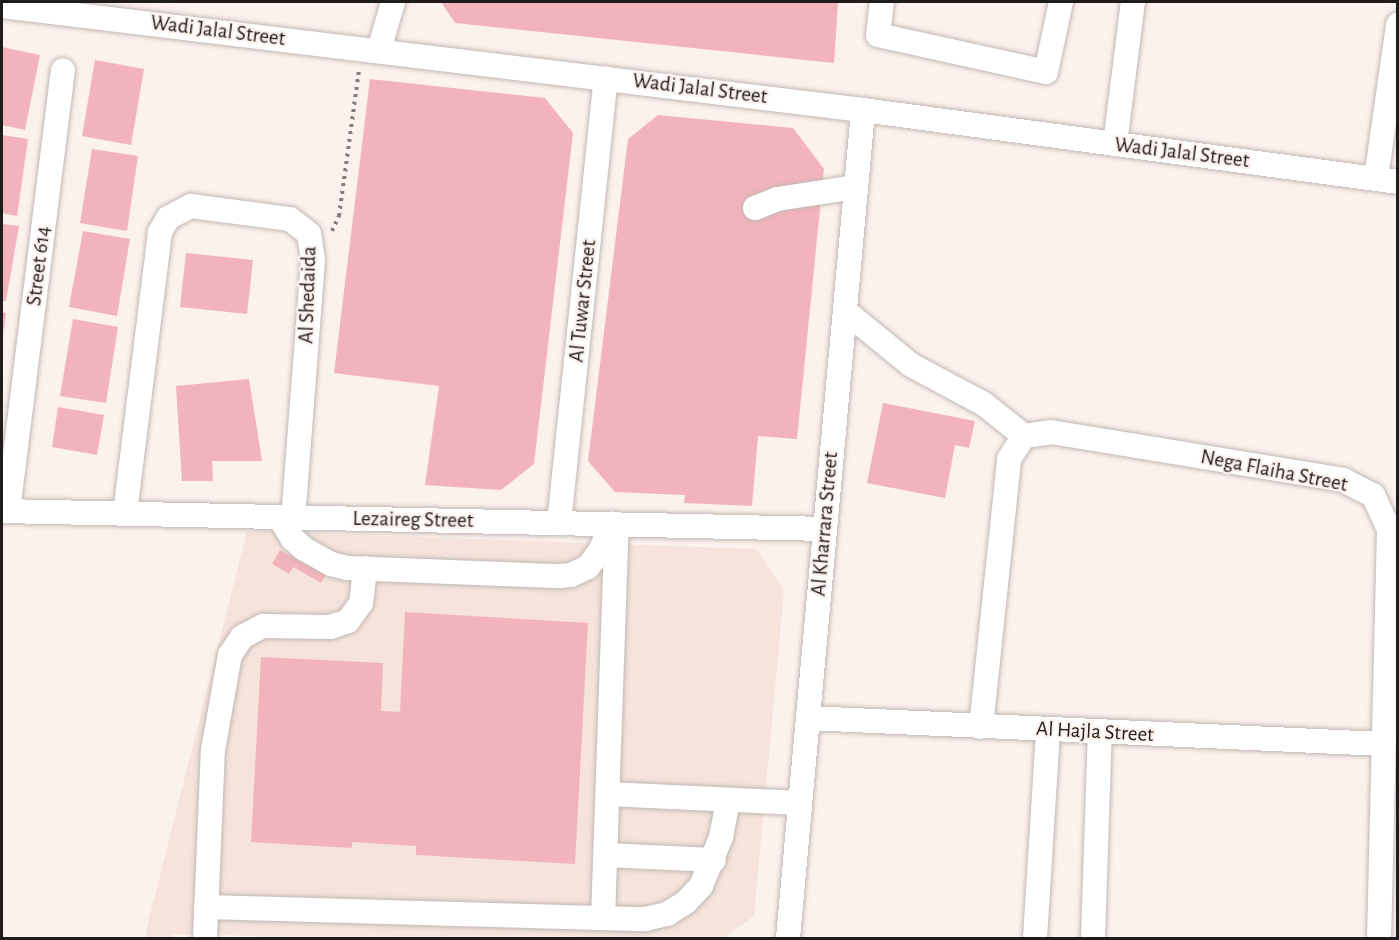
<!DOCTYPE html>
<style>
body{margin:0}
#map{position:relative;width:1399px;height:940px;overflow:hidden;background:#fbf1ed;font-family:"Alegreya Sans",sans-serif}
div>[style]{position:absolute}
[style*='--x']{left:calc(var(--x)*1px);top:calc(var(--y)*1px);width:calc(var(--w)*1px);rotate:calc(var(--a)*1deg)}
.built>*{inset:0;background:#f5e3dc}
.building>*{inset:0;background:#f3b3bc}
.path>*{height:4px;margin-top:-2px;transform-origin:0;background:repeating-linear-gradient(90deg,#847d7b 0 3px,transparent 0 7.5px)}
.roads{filter:drop-shadow(0 0 2px #c1b8b4) drop-shadow(0 0 2px #c1b8b4)}
.minor>*{height:24px;margin:-12px;padding:0 12px;transform-origin:12px;border-radius:12px;background:#fff}
span{translate:-50% -50%;white-space:nowrap;text-align:center;line-height:1.15;-webkit-text-stroke:4.5px #fbf1ed;paint-order:stroke}
.street-label{font-size:21px;color:#201c1b}
.frame{position:absolute;inset:0;border:3px solid #201c1b;pointer-events:none}
</style>
<div id="map">
<div class="built">
<i style="clip-path:polygon(247px 531px,756px 549px,784px 590px,754px 916px,723px 938px,337px 938px,172px 934px,171px 938px,148px 938px,146px 931px)"></i>
</div>
<div class="building">
<i style="clip-path:polygon(441px 2px,838px 2px,834px 63px,455px 23px)"></i>
<i style="clip-path:polygon(2px 47px,40px 55px,25px 130px,2px 125px)"></i>
<i style="clip-path:polygon(95px 60px,144px 69px,131px 145px,82px 136px)"></i>
<i style="clip-path:polygon(370px 79px,545px 98px,573px 133px,534px 464px,501px 490px,425px 485px,439px 386px,334px 373px)"></i>
<i style="clip-path:polygon(658px 115px,793px 128px,824px 169px,797px 439px,758px 436px,752px 506px,684px 503px,685px 495px,615px 492px,588px 461px,628px 139px)"></i>
<i style="clip-path:polygon(2px 135px,28px 139px,17px 216px,2px 213px)"></i>
<i style="clip-path:polygon(92px 149px,138px 156px,127px 231px,80px 223px)"></i>
<i style="clip-path:polygon(2px 224px,19px 226px,6px 301px,2px 301px)"></i>
<i style="clip-path:polygon(83px 231px,130px 239px,117px 316px,69px 307px)"></i>
<i style="clip-path:polygon(186px 253px,253px 260px,247px 314px,180px 307px)"></i>
<i style="clip-path:polygon(2px 312px,6px 313px,3px 335px,2px 335px)"></i>
<i style="clip-path:polygon(73px 319px,118px 327px,106px 403px,60px 396px)"></i>
<i style="clip-path:polygon(249px 379px,262px 461px,212px 461px,213px 481px,182px 481px,176px 386px)"></i>
<i style="clip-path:polygon(883px 403px,975px 421px,969px 448px,955px 445px,945px 498px,867px 483px)"></i>
<i style="clip-path:polygon(58px 407px,104px 415px,97px 455px,52px 447px)"></i>
<i style="clip-path:polygon(298px 549px,330px 567px,321px 583px,293px 567px,289px 574px,272px 564px,280px 550px,293px 557px)"></i>
<i style="clip-path:polygon(405px 612px,588px 623px,575px 864px,416px 855px,416px 846px,352px 842px,352px 848px,251px 842px,261px 657px,383px 663px,381px 711px,400px 712px)"></i>
</div>
<div class="path">
<i style="--x:332;--y:231;--w:17;--a:-65"></i>
<i style="--x:339;--y:216;--w:147;--a:-82.2"></i>
</div>
<div class="roads">
<div class="minor">
<i style="--x:882;--y:2;--w:33;--a:97"></i>
<i style="--x:878;--y:35;--w:172;--a:12.4"></i>
<i style="--x:1046;--y:72;--w:72;--a:-77.9"></i>
<i style="--x:2;--y:6;--w:867;--a:6.89"></i>
<i style="--x:863;--y:110;--w:540;--a:7.66"></i>
<i style="--x:379;--y:50;--w:50;--a:-73.7"></i>
<i style="--x:1115;--y:144;--w:143;--a:-82.8"></i>
<i style="--x:1376;--y:178;--w:155;--a:-81.8"></i>
<i style="--x:755;--y:208;--w:24;--a:-22"></i>
<i style="--x:777;--y:199;--w:79;--a:-8.7"></i>
<i style="--x:845;--y:311;--w:85;--a:39.3"></i>
<i style="--x:911;--y:365;--w:83;--a:28.1"></i>
<i style="--x:984;--y:404;--w:51;--a:38.7"></i>
<i style="--x:2;--y:511;--w:823;--a:1.25"></i>
<i style="--x:8;--y:511;--w:444;--a:-82.9"></i>
<i style="--x:125;--y:513;--w:283;--a:-82.9"></i>
<i style="--x:160;--y:232;--w:16;--a:-60"></i>
<i style="--x:168;--y:218;--w:26;--a:-28"></i>
<i style="--x:191;--y:206;--w:100;--a:7.5"></i>
<i style="--x:290;--y:219;--w:24;--a:38"></i>
<i style="--x:309;--y:234;--w:26;--a:81"></i>
<i style="--x:313;--y:260;--w:258;--a:94.4"></i>
<i style="--x:279;--y:517;--w:26;--a:58"></i>
<i style="--x:293;--y:539;--w:15;--a:42"></i>
<i style="--x:304;--y:549;--w:31;--a:29"></i>
<i style="--x:331;--y:564;--w:16;--a:14"></i>
<i style="--x:347;--y:568;--w:213;--a:2.2"></i>
<i style="--x:560;--y:576;--w:11;--a:-5"></i>
<i style="--x:571;--y:575;--w:19;--a:-25"></i>
<i style="--x:588;--y:567;--w:20;--a:-53"></i>
<i style="--x:600;--y:551;--w:30;--a:-66"></i>
<i style="--x:559;--y:523;--w:447;--a:-84"></i>
<i style="--x:808;--y:718;--w:576;--a:2.59"></i>
<i style="--x:981;--y:727;--w:269;--a:-84"></i>
<i style="--x:1009;--y:459;--w:27;--a:-57"></i>
<i style="--x:1024;--y:436;--w:27;--a:-8"></i>
<i style="--x:1051;--y:432;--w:296;--a:9.3"></i>
<i style="--x:1343;--y:480;--w:34;--a:27"></i>
<i style="--x:1373;--y:495;--w:38;--a:65"></i>
<i style="--x:1389;--y:530;--w:408;--a:91.4"></i>
<i style="--x:608;--y:794;--w:192;--a:2.7"></i>
<i style="--x:606;--y:855;--w:108;--a:2.7"></i>
<i style="--x:206;--y:907;--w:439;--a:1.6"></i>
<i style="--x:645;--y:919;--w:23;--a:-13"></i>
<i style="--x:667;--y:914;--w:22;--a:-32"></i>
<i style="--x:686;--y:902;--w:22;--a:-47"></i>
<i style="--x:701;--y:886;--w:53;--a:-67.8"></i>
<i style="--x:721;--y:837;--w:38;--a:-79"></i>
<i style="--x:603;--y:918;--w:393;--a:-88"></i>
<i style="--x:205;--y:938;--w:188;--a:-87.6"></i>
<i style="--x:213;--y:750;--w:97;--a:-79.9"></i>
<i style="--x:230;--y:655;--w:22;--a:-56"></i>
<i style="--x:242;--y:637;--w:24;--a:-28"></i>
<i style="--x:263;--y:626;--w:67;--a:0.9"></i>
<i style="--x:330;--y:627;--w:19;--a:-18"></i>
<i style="--x:348;--y:621;--w:22;--a:-54"></i>
<i style="--x:361;--y:603;--w:35;--a:-83"></i>
<i style="--x:788;--y:938;--w:831;--a:-84.82"></i>
<i style="--x:1035;--y:938;--w:208;--a:-86.4"></i>
<i style="--x:1093;--y:938;--w:206;--a:-88.1"></i>
</div>
</div>
<div class="street-label">
<span style="left:218px;top:31px;rotate:7deg">Wadi Jalal Street</span>
<span style="left:700px;top:89px;rotate:7deg">Wadi Jalal Street</span>
<span style="left:1182px;top:153px;rotate:7deg">Wadi Jalal Street</span>
<span style="left:39px;top:266px;rotate:-83deg">Street 614</span>
<span style="left:308px;top:295px;rotate:-88deg">Al Shedaida</span>
<span style="left:583px;top:301px;rotate:-84deg">Al Tuwar Street</span>
<span style="left:1274px;top:471px;rotate:11deg">Nega Flaiha Street</span>
<span style="left:413px;top:520px;rotate:1deg">Lezaireg Street</span>
<span style="left:825px;top:524px;rotate:-85deg">Al Kharrara Street</span>
<span style="left:1095px;top:732px;rotate:3deg">Al Hajla Street</span>
</div>
<div class="frame"></div>
</div>
